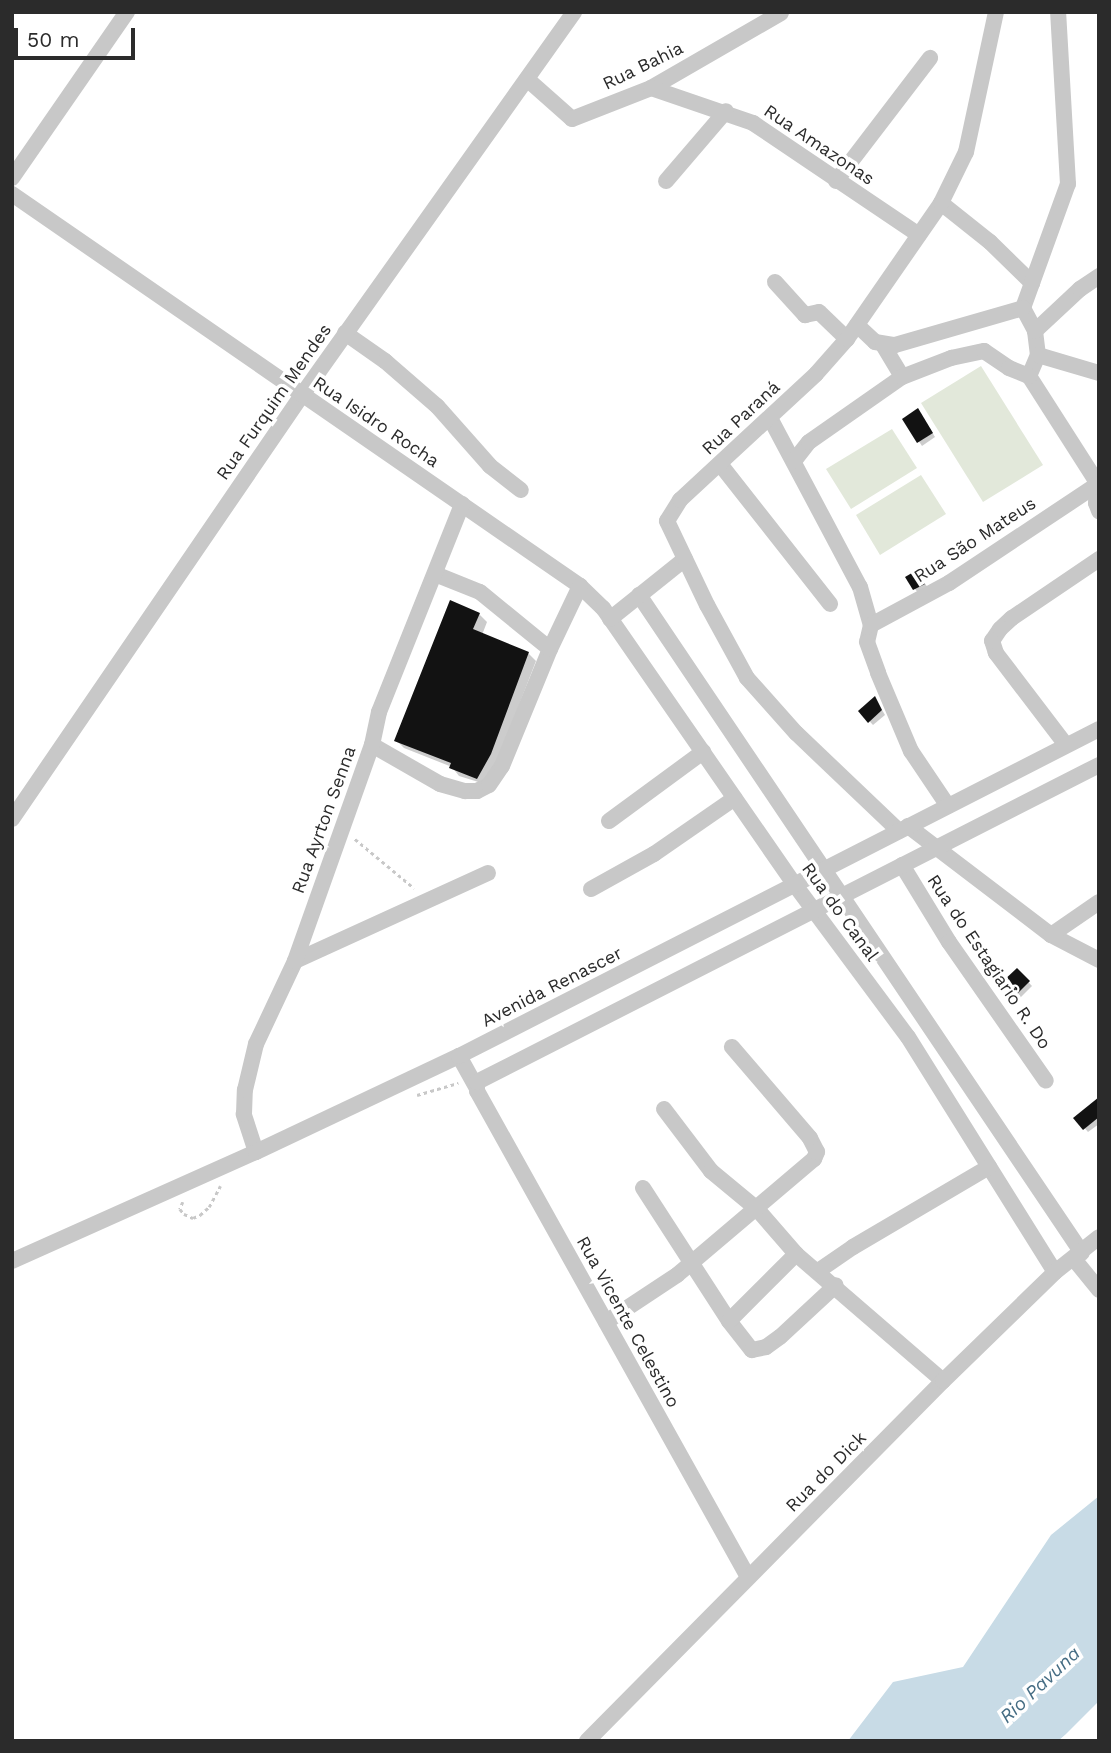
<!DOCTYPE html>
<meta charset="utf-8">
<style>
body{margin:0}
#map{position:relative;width:1111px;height:1753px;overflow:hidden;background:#fff;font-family:"Work Sans",sans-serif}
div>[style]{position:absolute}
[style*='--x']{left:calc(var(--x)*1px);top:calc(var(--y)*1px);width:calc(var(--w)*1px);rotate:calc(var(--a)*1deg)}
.green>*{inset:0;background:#e2e8da}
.water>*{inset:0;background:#c8dbe6}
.shadow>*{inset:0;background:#0003}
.building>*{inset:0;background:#121212}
.path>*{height:2.5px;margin-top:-1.25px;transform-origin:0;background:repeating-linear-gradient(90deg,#c8c8c8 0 3.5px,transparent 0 7px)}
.street>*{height:16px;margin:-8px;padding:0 8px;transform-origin:8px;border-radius:8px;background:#c8c8c8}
span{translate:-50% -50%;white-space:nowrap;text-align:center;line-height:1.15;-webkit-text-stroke:7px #fff;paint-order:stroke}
.street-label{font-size:18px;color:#2b2b2b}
.water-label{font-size:19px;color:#446c83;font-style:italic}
.frame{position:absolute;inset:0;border:14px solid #2b2b2b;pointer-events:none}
.scale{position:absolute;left:14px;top:28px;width:121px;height:32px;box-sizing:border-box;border:4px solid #2b2b2b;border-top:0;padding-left:9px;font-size:21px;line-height:24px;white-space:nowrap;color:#2b2b2b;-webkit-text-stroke:5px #fff;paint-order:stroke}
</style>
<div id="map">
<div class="green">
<i style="clip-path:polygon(981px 366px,1043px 465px,983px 502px,921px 403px)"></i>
<i style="clip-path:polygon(892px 429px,917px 468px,851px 509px,826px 469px)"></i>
<i style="clip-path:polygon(921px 475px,946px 514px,880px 555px,856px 515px)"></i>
</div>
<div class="water">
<i style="clip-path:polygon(1099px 1496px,1099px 1701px,1066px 1734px,1058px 1741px,848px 1741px,893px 1682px,963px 1667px,1051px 1535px)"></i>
</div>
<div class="shadow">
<i style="clip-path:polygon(921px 414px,935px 437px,922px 446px,904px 419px)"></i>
<i style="clip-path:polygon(920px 576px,928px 588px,918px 593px,907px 578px)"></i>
<i style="clip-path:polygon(479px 614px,487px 622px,482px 635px,528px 653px,536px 661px,488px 785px,459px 776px,452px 767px,404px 748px,396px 740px)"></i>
<i style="clip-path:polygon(875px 698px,885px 715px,873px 725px,860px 711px)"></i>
<i style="clip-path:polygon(1017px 970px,1032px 986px,1019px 999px,1004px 983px)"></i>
<i style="clip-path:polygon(1099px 1109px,1099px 1124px,1088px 1132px,1076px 1118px)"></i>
</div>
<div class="building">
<i style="clip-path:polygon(918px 408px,933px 433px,917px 443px,902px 419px)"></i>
<i style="clip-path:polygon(917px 570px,925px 584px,913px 590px,905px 577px)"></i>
<i style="clip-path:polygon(450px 600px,480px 613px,473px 629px,529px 652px,491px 754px,477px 779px,449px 768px,451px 763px,394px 741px)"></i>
<i style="clip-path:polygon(875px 696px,882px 710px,868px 723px,858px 711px)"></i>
<i style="clip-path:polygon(1017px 968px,1030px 981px,1015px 996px,1001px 983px)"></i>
<i style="clip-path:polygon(1099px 1097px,1099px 1117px,1083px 1130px,1073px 1118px)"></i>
</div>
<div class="path">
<i style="--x:355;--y:839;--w:77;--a:39.7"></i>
<i style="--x:417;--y:1095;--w:43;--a:-16.3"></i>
<i style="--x:183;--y:1202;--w:8;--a:113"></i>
<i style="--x:180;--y:1209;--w:6;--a:51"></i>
<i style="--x:184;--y:1214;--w:10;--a:24"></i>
<i style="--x:193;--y:1218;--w:8;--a:-23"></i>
<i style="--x:200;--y:1215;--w:12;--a:-42"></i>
<i style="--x:209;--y:1207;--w:24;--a:-62"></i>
</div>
<div class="street">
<i style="--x:527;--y:79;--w:60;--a:41.6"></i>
<i style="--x:572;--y:119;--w:85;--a:-21.4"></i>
<i style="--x:651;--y:88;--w:150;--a:-30"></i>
<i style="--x:651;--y:88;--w:108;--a:18.9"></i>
<i style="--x:753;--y:123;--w:200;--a:34"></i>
<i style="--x:12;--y:178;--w:202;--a:-55.3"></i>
<i style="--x:666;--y:181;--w:92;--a:-49.4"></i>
<i style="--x:836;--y:181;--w:155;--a:-52.6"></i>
<i style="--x:12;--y:194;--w:690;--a:34.61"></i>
<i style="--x:580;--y:586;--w:32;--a:44"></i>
<i style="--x:603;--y:608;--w:337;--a:55.3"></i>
<i style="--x:795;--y:885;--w:189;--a:53.4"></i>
<i style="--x:908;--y:1037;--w:277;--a:58"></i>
<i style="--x:941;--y:203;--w:63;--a:38.5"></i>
<i style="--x:990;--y:242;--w:59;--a:44.3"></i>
<i style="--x:775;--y:282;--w:45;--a:47.7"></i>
<i style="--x:805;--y:315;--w:14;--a:-12"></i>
<i style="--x:819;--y:312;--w:39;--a:44"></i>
<i style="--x:1023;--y:308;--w:132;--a:-70.1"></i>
<i style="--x:1068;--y:184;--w:172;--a:-93.3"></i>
<i style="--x:1023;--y:308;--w:26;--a:62"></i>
<i style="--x:1035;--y:331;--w:24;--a:83"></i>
<i style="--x:1038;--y:355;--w:23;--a:113"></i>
<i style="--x:1029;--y:376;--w:128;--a:57.4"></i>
<i style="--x:1098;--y:484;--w:19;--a:96"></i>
<i style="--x:1096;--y:503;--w:9;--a:69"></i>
<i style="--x:857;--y:325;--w:25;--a:43"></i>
<i style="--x:875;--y:342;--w:20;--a:9"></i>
<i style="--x:895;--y:345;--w:133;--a:-16.1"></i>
<i style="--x:1035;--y:331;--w:62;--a:-43"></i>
<i style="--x:1080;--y:289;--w:23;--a:-34"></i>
<i style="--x:345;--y:333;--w:49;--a:35"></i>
<i style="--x:385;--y:361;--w:69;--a:40.9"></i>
<i style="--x:437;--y:406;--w:80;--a:48.5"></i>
<i style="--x:490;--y:466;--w:39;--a:38"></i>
<i style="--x:883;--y:345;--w:37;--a:59"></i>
<i style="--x:1038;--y:355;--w:64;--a:16.4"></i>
<i style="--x:770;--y:418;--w:191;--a:62"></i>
<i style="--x:860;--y:587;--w:40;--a:74"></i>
<i style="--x:871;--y:625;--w:17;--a:103"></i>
<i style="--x:867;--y:642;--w:33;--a:70"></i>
<i style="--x:878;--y:673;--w:85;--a:67.1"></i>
<i style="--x:911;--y:751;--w:66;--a:56.1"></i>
<i style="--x:794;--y:461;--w:24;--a:-52"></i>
<i style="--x:809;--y:442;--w:113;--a:-35"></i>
<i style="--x:902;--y:377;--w:53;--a:-21.2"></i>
<i style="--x:951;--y:358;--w:34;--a:-12"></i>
<i style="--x:984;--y:351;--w:30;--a:34"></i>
<i style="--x:1009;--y:368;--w:22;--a:22"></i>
<i style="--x:720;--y:464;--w:178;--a:51.8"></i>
<i style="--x:435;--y:574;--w:48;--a:21.8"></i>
<i style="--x:480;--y:592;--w:90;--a:39.2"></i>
<i style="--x:639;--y:595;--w:793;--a:56.05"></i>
<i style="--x:610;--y:619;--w:96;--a:-38.7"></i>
<i style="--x:871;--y:625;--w:89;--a:-28.3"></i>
<i style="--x:949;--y:583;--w:179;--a:-33.6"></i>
<i style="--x:372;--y:745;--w:78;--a:29.8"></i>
<i style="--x:440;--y:784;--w:26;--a:16"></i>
<i style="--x:465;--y:791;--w:12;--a:0"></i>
<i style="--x:477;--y:791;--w:13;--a:-27"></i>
<i style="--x:489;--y:785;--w:23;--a:-56"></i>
<i style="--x:502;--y:766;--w:126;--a:-67.7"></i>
<i style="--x:550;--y:649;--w:70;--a:-64.5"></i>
<i style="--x:1066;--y:745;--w:116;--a:-127.3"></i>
<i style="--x:996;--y:653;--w:13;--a:-108"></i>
<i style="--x:992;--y:641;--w:14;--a:-56"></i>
<i style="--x:1000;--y:629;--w:16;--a:-43"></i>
<i style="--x:1012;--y:618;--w:105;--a:-34.1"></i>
<i style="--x:12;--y:819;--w:514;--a:-55.63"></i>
<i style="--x:302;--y:395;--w:470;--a:-54.6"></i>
<i style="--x:609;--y:821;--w:117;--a:-36.3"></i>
<i style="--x:908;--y:826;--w:180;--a:37.3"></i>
<i style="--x:1051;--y:935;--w:54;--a:27.5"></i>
<i style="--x:899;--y:831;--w:142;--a:-136.4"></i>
<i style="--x:796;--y:733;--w:74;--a:-131.7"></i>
<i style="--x:747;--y:678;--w:83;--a:-118.7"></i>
<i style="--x:707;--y:605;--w:93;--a:-115.5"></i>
<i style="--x:667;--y:521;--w:25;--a:-58"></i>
<i style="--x:680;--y:500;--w:185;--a:-42.8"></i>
<i style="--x:816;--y:374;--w:47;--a:-48.5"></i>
<i style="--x:847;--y:339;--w:165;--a:-55.3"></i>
<i style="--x:941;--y:203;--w:57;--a:-63.9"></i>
<i style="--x:966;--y:152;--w:143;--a:-77.9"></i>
<i style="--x:902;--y:865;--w:90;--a:58.6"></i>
<i style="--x:949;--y:942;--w:169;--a:55.1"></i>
<i style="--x:591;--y:889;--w:72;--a:-29.1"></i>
<i style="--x:654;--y:854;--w:98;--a:-34.7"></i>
<i style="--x:1051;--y:935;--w:58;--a:-34.5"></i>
<i style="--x:295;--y:961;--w:212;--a:-24.5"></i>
<i style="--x:459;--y:1056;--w:35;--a:61"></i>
<i style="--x:664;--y:1109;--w:78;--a:52.8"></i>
<i style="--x:711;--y:1171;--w:60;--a:39.6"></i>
<i style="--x:757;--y:1209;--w:60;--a:49.1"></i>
<i style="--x:796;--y:1254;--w:194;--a:40.8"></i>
<i style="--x:256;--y:1152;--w:40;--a:-108"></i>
<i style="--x:244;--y:1114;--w:24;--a:-88"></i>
<i style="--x:245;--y:1090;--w:47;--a:-76.6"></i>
<i style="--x:256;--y:1044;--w:92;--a:-64.8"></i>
<i style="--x:295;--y:961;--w:229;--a:-70.4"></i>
<i style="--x:372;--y:745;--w:34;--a:-78"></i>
<i style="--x:379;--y:712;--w:224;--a:-68.2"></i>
<i style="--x:643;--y:1188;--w:158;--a:57.1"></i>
<i style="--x:729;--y:1321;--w:37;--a:52"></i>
<i style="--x:752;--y:1350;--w:14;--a:-12"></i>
<i style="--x:766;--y:1347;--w:17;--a:-36"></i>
<i style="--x:780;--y:1337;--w:76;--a:-42.9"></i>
<i style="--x:1074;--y:1259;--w:40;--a:51"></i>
<i style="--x:12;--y:1261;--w:267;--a:-24.1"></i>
<i style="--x:256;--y:1152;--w:225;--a:-25.3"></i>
<i style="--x:459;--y:1056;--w:719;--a:-27.06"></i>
<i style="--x:818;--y:1271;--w:42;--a:-34.4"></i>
<i style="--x:853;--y:1247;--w:158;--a:-30.5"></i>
<i style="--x:729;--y:1321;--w:95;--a:-45"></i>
<i style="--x:606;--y:1322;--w:85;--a:-33.5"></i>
<i style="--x:677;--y:1275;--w:180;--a:-40.3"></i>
<i style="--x:814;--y:1159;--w:8;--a:-67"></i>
<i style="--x:817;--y:1152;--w:16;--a:-117"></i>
<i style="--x:810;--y:1138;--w:120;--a:-130.6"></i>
<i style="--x:748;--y:1577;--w:556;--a:-119.14"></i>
<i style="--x:477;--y:1091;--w:9;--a:-90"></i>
<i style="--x:477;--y:1082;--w:698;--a:-27.01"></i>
<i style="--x:587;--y:1741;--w:506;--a:-45.32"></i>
<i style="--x:943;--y:1381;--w:156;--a:-44.2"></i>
<i style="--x:1055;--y:1272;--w:56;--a:-38.5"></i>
</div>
<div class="street-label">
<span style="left:643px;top:66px;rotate:-26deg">Rua Bahia</span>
<span style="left:819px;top:145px;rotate:34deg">Rua Amazonas</span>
<span style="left:274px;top:402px;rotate:-55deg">Rua Furquim Mendes</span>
<span style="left:741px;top:418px;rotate:-43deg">Rua Paraná</span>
<span style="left:376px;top:422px;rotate:34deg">Rua Isidro Rocha</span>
<span style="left:975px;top:540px;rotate:-33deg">Rua São Mateus</span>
<span style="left:324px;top:820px;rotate:-70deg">Rua Ayrton Senna</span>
<span style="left:840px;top:912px;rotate:54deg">Rua do Canal</span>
<span style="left:989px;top:962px;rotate:56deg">Rua do Estagiario R. Do</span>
<span style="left:552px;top:987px;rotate:-27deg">Avenida Renascer</span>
<span style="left:628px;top:1322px;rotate:61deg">Rua Vicente Celestino</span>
<span style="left:826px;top:1472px;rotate:-45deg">Rua do Dick</span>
</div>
<div class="water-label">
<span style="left:1040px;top:1685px;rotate:-43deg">Rio Pavuna</span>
</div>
<div class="frame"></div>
<div class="scale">50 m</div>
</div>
